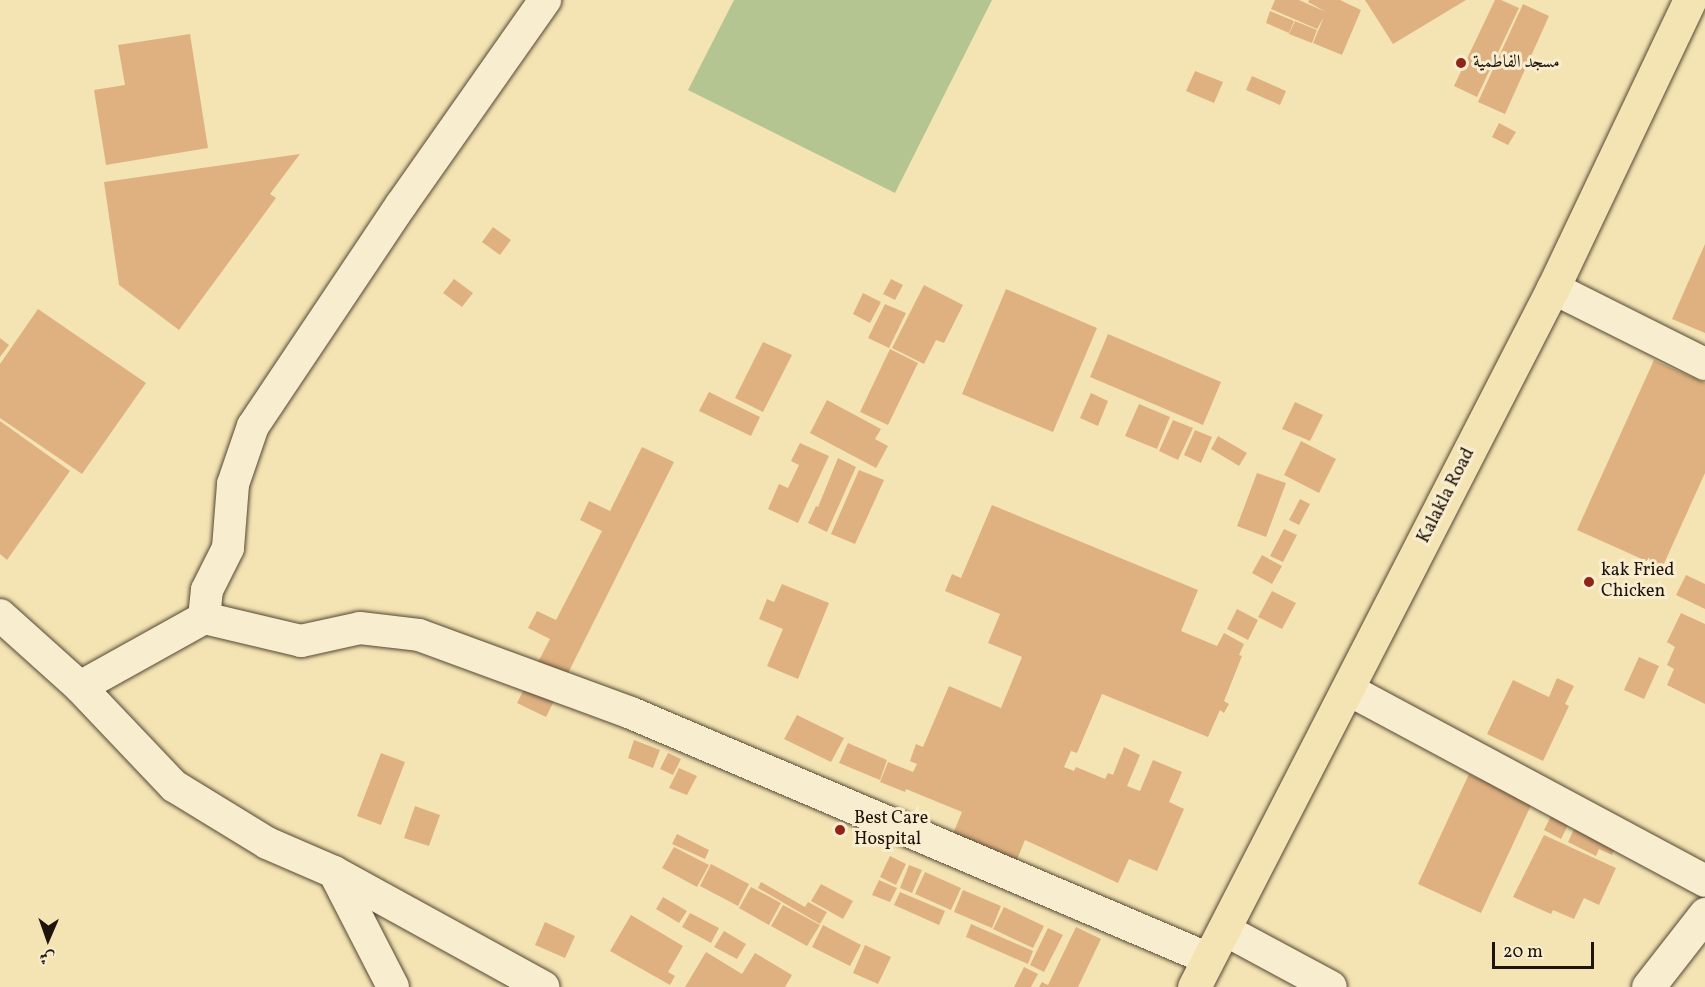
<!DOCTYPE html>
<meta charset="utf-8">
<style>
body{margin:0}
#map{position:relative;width:1705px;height:987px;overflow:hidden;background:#f5e4b3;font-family:Vollkorn,Amiri,serif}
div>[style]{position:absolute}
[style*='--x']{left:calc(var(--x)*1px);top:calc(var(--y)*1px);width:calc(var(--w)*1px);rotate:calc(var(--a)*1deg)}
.green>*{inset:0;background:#b5c591}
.building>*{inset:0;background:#dfb181}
.roads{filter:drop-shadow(0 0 2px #544835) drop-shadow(0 0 2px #544835)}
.street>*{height:32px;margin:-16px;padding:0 16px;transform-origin:16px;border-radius:16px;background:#f8edce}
.secondary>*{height:33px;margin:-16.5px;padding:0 16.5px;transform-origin:16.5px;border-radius:16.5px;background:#f8edce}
.primary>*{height:33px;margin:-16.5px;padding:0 16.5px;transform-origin:16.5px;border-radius:16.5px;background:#f5e4b3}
.dots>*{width:16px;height:16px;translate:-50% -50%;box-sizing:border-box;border:3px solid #f8edce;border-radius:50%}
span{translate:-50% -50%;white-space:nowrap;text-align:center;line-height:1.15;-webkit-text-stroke:6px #f8edce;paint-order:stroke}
.poi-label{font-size:18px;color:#1e140b}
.left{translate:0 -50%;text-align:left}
.street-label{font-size:18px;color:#1e140b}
.north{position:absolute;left:18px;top:909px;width:60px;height:60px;-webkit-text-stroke:4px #f8edce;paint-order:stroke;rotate:182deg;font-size:16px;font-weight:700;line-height:24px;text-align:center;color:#1e140b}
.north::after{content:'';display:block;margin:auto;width:21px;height:27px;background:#1e140b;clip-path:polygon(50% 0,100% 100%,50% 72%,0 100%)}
.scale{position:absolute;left:1492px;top:942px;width:102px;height:27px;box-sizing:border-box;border:3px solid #1e140b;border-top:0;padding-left:8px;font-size:18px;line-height:21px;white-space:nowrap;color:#1e140b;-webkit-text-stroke:4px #f8edce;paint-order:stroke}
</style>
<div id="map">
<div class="green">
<i style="clip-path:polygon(734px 0,992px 0,895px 193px,688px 90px)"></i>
</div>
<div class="building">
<i style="clip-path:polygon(1275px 0,1299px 0,1326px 12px,1308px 2px,1309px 0,1340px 0,1361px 10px,1342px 55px,1313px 43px,1324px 17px,1317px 29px,1271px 9px)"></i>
<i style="clip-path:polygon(1365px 0,1466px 0,1393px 44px)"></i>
<i style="clip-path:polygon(1495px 0,1501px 0,1519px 8px,1477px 97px,1454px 86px)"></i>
<i style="clip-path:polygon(1523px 4px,1549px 16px,1505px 114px,1478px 102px)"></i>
<i style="clip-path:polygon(1270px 11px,1294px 21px,1289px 33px,1266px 23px)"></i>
<i style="clip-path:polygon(1295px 21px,1317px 30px,1312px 43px,1289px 34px)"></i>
<i style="clip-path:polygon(190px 34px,208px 148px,106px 165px,94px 90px,125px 85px,118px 45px)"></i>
<i style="clip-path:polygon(1195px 71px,1223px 82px,1214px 103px,1186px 91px)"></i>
<i style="clip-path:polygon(1252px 76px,1286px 91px,1280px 105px,1246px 90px)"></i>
<i style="clip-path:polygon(1499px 123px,1516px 132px,1508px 145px,1492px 137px)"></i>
<i style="clip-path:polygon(300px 154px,270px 194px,276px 198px,179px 330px,119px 285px,104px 182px)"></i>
<i style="clip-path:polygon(493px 227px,511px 240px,500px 255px,482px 242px)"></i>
<i style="clip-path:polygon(1705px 244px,1705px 333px,1672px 319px)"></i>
<i style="clip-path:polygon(454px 279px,473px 293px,462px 307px,443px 293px)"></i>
<i style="clip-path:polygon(891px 279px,903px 285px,895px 300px,883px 294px)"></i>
<i style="clip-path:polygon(924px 285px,963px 305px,944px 343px,936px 340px,924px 364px,892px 348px)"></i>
<i style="clip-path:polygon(1006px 289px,1097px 328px,1053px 432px,962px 394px)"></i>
<i style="clip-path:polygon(863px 293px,881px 302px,870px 323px,853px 314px)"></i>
<i style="clip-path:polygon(885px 304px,906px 313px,889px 348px,868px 338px)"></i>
<i style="clip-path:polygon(38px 309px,146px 383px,82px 474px,0 418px,0 364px)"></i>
<i style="clip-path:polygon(1108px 334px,1221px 382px,1203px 425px,1090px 377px)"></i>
<i style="clip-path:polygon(0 338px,9px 345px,0 357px)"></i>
<i style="clip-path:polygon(763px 342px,792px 355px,763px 412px,735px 398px)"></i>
<i style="clip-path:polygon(890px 349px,918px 363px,888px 425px,860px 412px)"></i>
<i style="clip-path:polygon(1654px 360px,1705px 383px,1705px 473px,1662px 568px,1577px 530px)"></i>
<i style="clip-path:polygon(709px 392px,760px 417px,751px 436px,699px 411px)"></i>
<i style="clip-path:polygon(1091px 393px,1108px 401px,1098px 426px,1080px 418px)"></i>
<i style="clip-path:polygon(827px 400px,881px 429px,875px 439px,888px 446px,876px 468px,810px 433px)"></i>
<i style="clip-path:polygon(1295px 402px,1323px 415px,1310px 441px,1282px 429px)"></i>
<i style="clip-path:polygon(1139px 404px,1170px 417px,1157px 449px,1125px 436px)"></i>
<i style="clip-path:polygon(1173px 420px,1193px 428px,1178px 460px,1159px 451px)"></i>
<i style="clip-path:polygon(0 421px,70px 471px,7px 560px,0 554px)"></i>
<i style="clip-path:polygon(1195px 430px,1212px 437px,1201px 463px,1184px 455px)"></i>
<i style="clip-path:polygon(1218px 436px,1247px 453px,1239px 466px,1211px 449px)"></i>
<i style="clip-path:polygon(1301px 441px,1336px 459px,1319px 493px,1284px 475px)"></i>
<i style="clip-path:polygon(800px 443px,829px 456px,798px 523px,768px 509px,779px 484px,788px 488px,799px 465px,791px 461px)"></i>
<i style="clip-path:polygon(642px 447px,674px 462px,546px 717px,517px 703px,550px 639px,528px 628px,537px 611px,556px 620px,602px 531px,580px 520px,589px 501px,610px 511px)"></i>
<i style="clip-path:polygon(838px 458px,856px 467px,827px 532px,808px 523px,816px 506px,818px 507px)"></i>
<i style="clip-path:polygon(859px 470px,884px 480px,855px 544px,831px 534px)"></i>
<i style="clip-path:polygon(1257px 473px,1286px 483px,1266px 537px,1237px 526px)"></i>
<i style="clip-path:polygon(1300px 499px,1310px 504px,1299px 525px,1289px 520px)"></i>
<i style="clip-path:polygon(992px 505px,1198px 590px,1181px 631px,1217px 646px,1224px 633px,1244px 644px,1239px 655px,1242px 656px,1224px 701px,1229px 704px,1224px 713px,1220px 710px,1208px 737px,1102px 694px,1077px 753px,1071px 751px,1064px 767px,1074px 771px,1076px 767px,1105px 779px,1108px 773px,1113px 775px,1124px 747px,1140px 755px,1127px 786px,1140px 791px,1153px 760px,1182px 772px,1169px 802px,1184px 809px,1157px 871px,1129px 859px,1118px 883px,1025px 840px,1016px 862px,952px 836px,962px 812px,906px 789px,905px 792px,880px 782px,888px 762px,913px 772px,917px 764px,910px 761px,916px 744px,923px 747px,949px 686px,1001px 708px,1022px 657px,988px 643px,1000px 614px,945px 591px,952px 574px,961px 578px)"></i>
<i style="clip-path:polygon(1284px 529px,1297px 535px,1283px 562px,1270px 556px)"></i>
<i style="clip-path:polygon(1262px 555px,1282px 566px,1272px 584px,1252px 573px)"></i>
<i style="clip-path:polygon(1686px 575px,1705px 584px,1705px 609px,1676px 595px)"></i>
<i style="clip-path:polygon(782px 584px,829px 603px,798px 679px,767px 666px,783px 629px,759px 619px,767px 599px,774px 602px)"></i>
<i style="clip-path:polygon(1272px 591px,1296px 603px,1282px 629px,1258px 617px)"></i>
<i style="clip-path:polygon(1237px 609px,1258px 620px,1248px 640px,1227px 629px)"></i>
<i style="clip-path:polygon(1681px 613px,1705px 624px,1705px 704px,1667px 685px,1674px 669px,1667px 665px,1675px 647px,1667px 642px)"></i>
<i style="clip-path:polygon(1639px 657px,1659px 666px,1644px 699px,1624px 690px)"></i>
<i style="clip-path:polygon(1557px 678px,1574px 686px,1565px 704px,1569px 706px,1543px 761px,1487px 734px,1513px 680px,1549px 697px)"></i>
<i style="clip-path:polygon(797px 715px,844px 738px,831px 762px,784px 739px)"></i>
<i style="clip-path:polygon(634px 740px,660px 750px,653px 768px,628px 758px)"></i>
<i style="clip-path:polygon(848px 743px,887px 760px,880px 780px,839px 763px)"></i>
<i style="clip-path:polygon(381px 753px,405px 762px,381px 825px,357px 816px)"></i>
<i style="clip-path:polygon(668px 753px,681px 759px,673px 775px,660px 769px)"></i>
<i style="clip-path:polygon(679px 768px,697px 776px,687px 795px,669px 788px)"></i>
<i style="clip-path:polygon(1469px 774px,1532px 803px,1481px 913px,1418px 884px)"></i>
<i style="clip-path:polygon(415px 806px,440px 815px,429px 846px,404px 838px)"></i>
<i style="clip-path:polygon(1552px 814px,1569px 823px,1561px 839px,1544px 830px)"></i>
<i style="clip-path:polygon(1575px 827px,1616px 846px,1612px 855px,1599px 849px,1596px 856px,1568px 842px)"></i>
<i style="clip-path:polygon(677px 834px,709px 850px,705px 859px,672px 844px)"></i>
<i style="clip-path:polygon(1544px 835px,1616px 868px,1599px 905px,1584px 898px,1574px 919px,1553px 910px,1551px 914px,1513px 897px)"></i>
<i style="clip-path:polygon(674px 847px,709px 865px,697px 887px,662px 868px)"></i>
<i style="clip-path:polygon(890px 856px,906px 864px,896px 885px,880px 877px)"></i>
<i style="clip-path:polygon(711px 864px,749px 884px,738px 906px,700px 886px)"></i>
<i style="clip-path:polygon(909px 865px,922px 870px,912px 893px,900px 888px)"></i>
<i style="clip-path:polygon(925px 872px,961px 888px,951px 910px,915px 894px)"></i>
<i style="clip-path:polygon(879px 880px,897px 888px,890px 902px,872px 895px)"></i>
<i style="clip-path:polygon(761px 882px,805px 907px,808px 902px,827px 912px,820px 924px,758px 888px)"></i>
<i style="clip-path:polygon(821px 884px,853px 901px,843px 919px,811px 901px)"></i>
<i style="clip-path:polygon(751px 887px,781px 903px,769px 925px,739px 908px)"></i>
<i style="clip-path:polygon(963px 890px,1001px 906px,992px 928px,954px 912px)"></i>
<i style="clip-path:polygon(900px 892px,945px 911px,939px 925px,894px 905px)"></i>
<i style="clip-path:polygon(663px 897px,687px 911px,679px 923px,656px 909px)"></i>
<i style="clip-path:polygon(783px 905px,820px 925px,807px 946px,771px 926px)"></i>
<i style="clip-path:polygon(1004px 907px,1044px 926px,1033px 948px,993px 929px)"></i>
<i style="clip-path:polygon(690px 913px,719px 928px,711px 943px,682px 927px)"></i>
<i style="clip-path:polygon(631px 915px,683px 946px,668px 972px,675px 976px,670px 985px,610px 951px)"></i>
<i style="clip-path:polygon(545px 922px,575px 936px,565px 958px,535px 945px)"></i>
<i style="clip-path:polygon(971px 924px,1033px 951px,1028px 964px,966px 937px)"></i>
<i style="clip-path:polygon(823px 925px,861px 945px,850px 966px,812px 947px)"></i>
<i style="clip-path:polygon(1076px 927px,1101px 939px,1078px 987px,1039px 987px,1042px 982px,1048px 985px)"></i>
<i style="clip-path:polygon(1048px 928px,1063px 935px,1044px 972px,1030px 965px)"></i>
<i style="clip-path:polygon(724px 931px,746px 944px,737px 959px,714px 947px)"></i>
<i style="clip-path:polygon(865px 945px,891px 957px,878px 984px,853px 973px)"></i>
<i style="clip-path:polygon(706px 952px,742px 974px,755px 953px,792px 975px,785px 987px,685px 987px)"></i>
<i style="clip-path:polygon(1024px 967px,1038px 974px,1031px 987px,1014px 987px)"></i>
</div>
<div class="roads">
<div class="street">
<i style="--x:1553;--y:288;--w:170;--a:26.6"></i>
<i style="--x:0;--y:615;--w:108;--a:42"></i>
<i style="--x:80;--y:687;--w:137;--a:46.5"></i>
<i style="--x:174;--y:786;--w:109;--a:31.5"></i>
<i style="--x:267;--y:843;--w:73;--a:23.4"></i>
<i style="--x:334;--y:872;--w:239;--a:28.8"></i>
<i style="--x:204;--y:618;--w:28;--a:-84"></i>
<i style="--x:207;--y:590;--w:47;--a:-63.4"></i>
<i style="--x:228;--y:548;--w:64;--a:-85.5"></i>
<i style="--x:233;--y:484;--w:61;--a:-71"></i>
<i style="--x:253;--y:426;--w:266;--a:-56.2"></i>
<i style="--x:401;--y:205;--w:251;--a:-54.9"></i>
<i style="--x:80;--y:687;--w:142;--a:-29.1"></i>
<i style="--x:204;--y:618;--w:100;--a:13.3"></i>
<i style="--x:301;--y:641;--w:60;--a:-12.4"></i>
<i style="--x:360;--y:628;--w:59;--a:6.8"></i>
<i style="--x:419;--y:635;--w:226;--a:20.2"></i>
<i style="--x:631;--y:713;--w:628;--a:23.05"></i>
<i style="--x:1349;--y:690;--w:404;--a:28.2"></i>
<i style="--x:334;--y:872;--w:129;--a:62.8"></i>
<i style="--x:1225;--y:930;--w:120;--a:28.3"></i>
</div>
<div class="secondary">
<i style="--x:1648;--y:987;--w:93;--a:-52"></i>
</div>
<div class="primary">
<i style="--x:1194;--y:987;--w:786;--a:-62.82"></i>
<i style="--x:1553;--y:288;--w:319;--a:-64.6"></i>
</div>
</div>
<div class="dots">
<i style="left:1461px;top:63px;background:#8f2418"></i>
<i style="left:1589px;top:582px;background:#8f2418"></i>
<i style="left:840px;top:830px;background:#8f2418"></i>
</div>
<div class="poi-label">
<span class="left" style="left:1473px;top:63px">مسجد الفاطمية</span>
<span class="left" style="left:1601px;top:582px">kak Fried<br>Chicken</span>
<span class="left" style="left:854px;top:830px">Best Care<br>Hospital</span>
</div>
<div class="street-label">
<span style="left:1447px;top:496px;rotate:-63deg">Kalakla Road</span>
</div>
<div class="north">ش</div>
<div class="scale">20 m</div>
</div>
